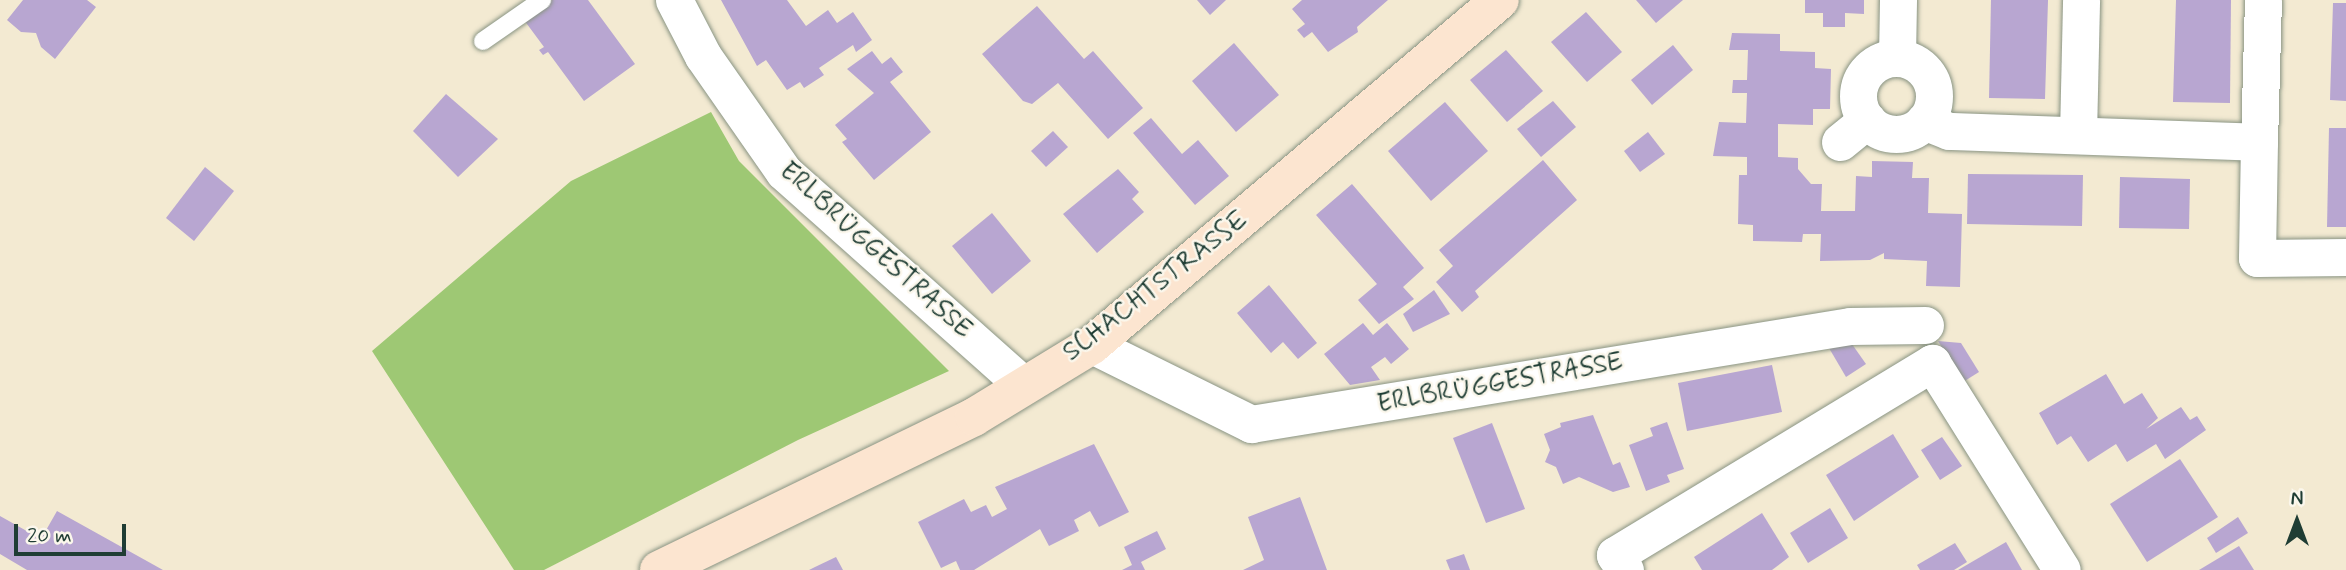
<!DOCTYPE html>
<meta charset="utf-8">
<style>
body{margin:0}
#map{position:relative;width:2346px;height:570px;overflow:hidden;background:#f3ead2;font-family:Mynerve,sans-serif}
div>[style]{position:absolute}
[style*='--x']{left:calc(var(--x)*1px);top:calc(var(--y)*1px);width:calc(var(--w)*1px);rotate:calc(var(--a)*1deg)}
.green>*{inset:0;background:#9ec874}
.building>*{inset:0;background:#b8a6d1}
.roads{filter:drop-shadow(0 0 2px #899483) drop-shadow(0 0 2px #899483)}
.lane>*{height:18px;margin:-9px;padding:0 9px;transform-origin:9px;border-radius:9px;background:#fff}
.street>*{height:37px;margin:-18.5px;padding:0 18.5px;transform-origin:18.5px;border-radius:18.5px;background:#fff}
.street>.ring{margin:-18.5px;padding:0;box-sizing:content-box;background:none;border:37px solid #fff;border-radius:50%}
.secondary>*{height:38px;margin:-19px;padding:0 19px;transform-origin:19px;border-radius:19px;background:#fce5d0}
span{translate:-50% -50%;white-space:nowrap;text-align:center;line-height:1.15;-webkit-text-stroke:5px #fbf7ec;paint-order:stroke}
.street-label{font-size:26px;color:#1f3d34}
.north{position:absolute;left:2262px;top:486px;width:70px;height:70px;-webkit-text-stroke:5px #fbf7ec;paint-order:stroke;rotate:0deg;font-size:19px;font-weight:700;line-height:28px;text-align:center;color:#1f3d34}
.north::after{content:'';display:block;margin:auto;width:24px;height:32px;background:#1f3d34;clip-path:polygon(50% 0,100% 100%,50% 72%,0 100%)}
.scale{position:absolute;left:14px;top:524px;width:112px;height:32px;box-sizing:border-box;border:4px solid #1f3d34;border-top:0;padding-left:9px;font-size:21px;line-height:24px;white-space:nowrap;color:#1f3d34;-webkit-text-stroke:5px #fbf7ec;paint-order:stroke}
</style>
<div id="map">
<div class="green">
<i style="clip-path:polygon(711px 112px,739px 161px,949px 371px,798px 440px,544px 570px,514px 570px,372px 351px,571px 181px)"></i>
</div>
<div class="building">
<i style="clip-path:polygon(23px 0,87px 0,96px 7px,55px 59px,41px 47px,36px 33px,21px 32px,7px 20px)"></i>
<i style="clip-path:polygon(552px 0,588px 0,635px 64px,584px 101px,548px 52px,543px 55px,539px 50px,544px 47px,524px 20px)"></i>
<i style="clip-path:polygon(721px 0,787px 0,806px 26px,828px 10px,837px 23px,853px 12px,872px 40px,856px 52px,853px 45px,819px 68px,824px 75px,804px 88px,800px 82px,787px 90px,766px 60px,757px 66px)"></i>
<i style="clip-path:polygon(1197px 0,1226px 0,1210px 15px)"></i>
<i style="clip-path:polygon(1302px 0,1388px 0,1357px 27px,1358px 32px,1328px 52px,1312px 32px,1304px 38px,1297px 30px,1305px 24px,1292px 9px)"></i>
<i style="clip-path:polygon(1636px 0,1683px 0,1656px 23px)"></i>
<i style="clip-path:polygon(1805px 0,1864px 0,1864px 14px,1845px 13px,1845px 27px,1823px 27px,1823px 13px,1805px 13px)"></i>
<i style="clip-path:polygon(1991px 0,2048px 0,2045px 99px,1989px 98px)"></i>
<i style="clip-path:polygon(2176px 0,2231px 0,2230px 103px,2173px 102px)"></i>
<i style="clip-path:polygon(2333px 3px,2346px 3px,2346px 101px,2330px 100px)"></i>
<i style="clip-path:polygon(1037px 6px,1084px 59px,1093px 51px,1143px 108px,1108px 139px,1058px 83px,1032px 104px,1023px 101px,982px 54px)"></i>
<i style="clip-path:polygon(1586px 12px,1622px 52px,1587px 82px,1551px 42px)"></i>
<i style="clip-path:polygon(1732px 33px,1780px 34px,1780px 51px,1815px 52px,1815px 68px,1831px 69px,1830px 109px,1813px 109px,1813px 125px,1778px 124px,1778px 157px,1798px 158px,1798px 169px,1804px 176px,1811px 184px,1822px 184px,1821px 211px,1855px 211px,1856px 176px,1872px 177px,1872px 161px,1913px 162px,1912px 178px,1929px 178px,1928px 213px,1962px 214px,1960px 287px,1926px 286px,1927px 261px,1884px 259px,1884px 253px,1870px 260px,1820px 261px,1821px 234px,1803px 234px,1802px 242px,1753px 241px,1753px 225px,1738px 224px,1739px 175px,1747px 175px,1747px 157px,1713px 156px,1719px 122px,1746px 123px,1747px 93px,1732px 93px,1733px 80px,1747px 80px,1748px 50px,1729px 50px)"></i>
<i style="clip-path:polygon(1234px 43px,1279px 95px,1236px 132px,1192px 81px)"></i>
<i style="clip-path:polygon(1673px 45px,1693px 70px,1652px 105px,1631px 80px)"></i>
<i style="clip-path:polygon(1506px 50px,1543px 91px,1507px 122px,1470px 80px)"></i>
<i style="clip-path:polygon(872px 51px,882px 64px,891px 57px,903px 72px,890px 82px,931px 132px,874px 180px,842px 142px,847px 139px,835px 125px,874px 93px,847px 69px)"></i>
<i style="clip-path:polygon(446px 94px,498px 139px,458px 177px,413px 131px)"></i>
<i style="clip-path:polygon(1553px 101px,1576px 127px,1541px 157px,1517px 129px)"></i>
<i style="clip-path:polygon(1445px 102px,1488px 151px,1431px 201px,1388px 151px)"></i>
<i style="clip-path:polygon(1151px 118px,1182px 154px,1198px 140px,1229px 176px,1195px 205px,1133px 133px)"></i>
<i style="clip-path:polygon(2329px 128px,2346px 128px,2346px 227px,2327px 227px)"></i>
<i style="clip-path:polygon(1053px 131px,1068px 147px,1046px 167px,1031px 151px)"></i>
<i style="clip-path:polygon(1648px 132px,1665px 154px,1640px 172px,1624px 151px)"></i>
<i style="clip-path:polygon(1543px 160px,1577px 200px,1475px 291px,1479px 297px,1462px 312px,1436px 282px,1453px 266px,1439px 250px)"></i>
<i style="clip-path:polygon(205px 167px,234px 191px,194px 241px,166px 218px)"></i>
<i style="clip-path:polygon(1118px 169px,1139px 192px,1132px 199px,1144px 212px,1097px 253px,1063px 214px)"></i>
<i style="clip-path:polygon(1968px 174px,2083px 175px,2082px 226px,1967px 224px)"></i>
<i style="clip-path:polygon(2120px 177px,2190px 179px,2189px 229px,2119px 228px)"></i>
<i style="clip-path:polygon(1352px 184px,1424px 268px,1403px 287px,1414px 299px,1379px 324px,1358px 300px,1377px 284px,1316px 215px)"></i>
<i style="clip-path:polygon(992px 213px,1031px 261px,992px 294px,952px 246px)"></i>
<i style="clip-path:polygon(1269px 285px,1317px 343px,1298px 359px,1283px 342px,1271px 353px,1237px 313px)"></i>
<i style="clip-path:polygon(1434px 290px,1450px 314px,1413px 332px,1403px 314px)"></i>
<i style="clip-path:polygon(1363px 323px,1373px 335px,1387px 323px,1409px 349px,1391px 364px,1385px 357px,1371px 367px,1380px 380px,1350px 385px,1324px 354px)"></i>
<i style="clip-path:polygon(1847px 337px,1866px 364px,1846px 377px,1829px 348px)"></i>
<i style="clip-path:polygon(1938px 341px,1961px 343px,1979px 372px,1963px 382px)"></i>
<i style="clip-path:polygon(1772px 365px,1782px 412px,1687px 431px,1678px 383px)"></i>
<i style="clip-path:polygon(2106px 374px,2124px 404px,2142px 393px,2158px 418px,2146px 429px,2181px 407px,2190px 420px,2197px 416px,2206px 430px,2165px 459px,2156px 444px,2127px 462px,2116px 444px,2088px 462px,2071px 436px,2057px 445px,2039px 413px)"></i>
<i style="clip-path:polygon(1593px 415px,1613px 465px,1620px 462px,1630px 487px,1613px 492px,1579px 477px,1563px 484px,1556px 467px,1545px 462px,1550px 450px,1544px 434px,1561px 427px,1560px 423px)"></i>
<i style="clip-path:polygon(1667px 422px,1684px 469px,1667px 475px,1670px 482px,1646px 491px,1629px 445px,1653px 436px,1650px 428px)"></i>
<i style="clip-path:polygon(1492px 423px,1525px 509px,1486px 523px,1453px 438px)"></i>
<i style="clip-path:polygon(1893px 434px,1919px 477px,1854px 521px,1826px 475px)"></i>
<i style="clip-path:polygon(1942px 437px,1962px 466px,1940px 480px,1921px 450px)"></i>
<i style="clip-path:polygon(1094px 444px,1129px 512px,1099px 527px,1090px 511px,1074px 520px,1079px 531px,1049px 546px,1040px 529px,974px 570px,960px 570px,956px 561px,941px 568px,918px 522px,964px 499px,971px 512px,986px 505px,992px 517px,1007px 509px,995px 487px)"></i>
<i style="clip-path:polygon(2180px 459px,2218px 517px,2147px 562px,2110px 504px)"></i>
<i style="clip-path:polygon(1300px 497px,1327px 570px,1243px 570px,1264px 560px,1248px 517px)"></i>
<i style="clip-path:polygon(1830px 508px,1848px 538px,1808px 563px,1790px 533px)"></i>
<i style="clip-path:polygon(57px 511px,163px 570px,27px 570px,0 554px,0 516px,41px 539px)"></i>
<i style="clip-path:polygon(1762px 513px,1789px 557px,1772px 570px,1702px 570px,1694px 557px)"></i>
<i style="clip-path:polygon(2238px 517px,2248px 533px,2216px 553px,2207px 538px)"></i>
<i style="clip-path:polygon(1157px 531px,1166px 549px,1141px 562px,1145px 570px,1122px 570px,1132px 565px,1124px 547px)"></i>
<i style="clip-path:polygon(2006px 542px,2022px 570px,1958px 570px)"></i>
<i style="clip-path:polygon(1955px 543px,1967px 562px,1954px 570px,1920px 570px,1917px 565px)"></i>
<i style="clip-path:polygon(2239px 546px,2254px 570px,2199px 570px)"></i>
<i style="clip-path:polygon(1464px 554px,1470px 570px,1450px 570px,1446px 560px)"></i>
<i style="clip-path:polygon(836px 557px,843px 570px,809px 570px,815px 567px)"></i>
</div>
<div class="roads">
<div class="lane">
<i style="--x:483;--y:41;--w:72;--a:-34.8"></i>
</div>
<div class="street">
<i style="--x:674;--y:0;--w:63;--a:62.6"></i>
<i style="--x:703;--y:56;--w:141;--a:55.1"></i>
<i style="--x:784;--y:172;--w:320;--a:41.7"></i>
<i style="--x:1897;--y:58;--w:58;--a:-89"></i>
<i class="ring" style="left:1858px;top:58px;width:39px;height:39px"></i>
<i style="--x:1924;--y:121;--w:27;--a:22"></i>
<i style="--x:1949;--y:131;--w:310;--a:2"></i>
<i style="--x:2259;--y:142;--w:116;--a:91"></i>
<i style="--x:2257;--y:258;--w:89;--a:-0.6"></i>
<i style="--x:2078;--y:135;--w:135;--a:-88.7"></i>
<i style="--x:1840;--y:142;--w:35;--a:-39"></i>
<i style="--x:2259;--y:142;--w:142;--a:-88.4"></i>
<i style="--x:1092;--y:345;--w:178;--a:26.4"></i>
<i style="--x:1251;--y:424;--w:607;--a:-9.29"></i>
<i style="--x:1850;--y:326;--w:75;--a:-0.8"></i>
<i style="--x:1625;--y:570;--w:18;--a:-124"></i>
<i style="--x:1615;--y:555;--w:371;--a:-31.2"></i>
<i style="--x:1932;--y:363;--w:244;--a:57.9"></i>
</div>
<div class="secondary">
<i style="--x:659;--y:570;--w:350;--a:-25.9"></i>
<i style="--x:974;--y:417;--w:138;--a:-31.4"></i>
<i style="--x:1092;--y:345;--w:534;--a:-40.22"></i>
</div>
</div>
<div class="street-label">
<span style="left:875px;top:251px;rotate:42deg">ERLBRÜGGESTRASSE</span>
<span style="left:1156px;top:287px;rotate:-38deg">SCHACHTSTRASSE</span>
<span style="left:1500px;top:384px;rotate:-10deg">ERLBRÜGGESTRASSE</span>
</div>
<div class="north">N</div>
<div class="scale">20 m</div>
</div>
